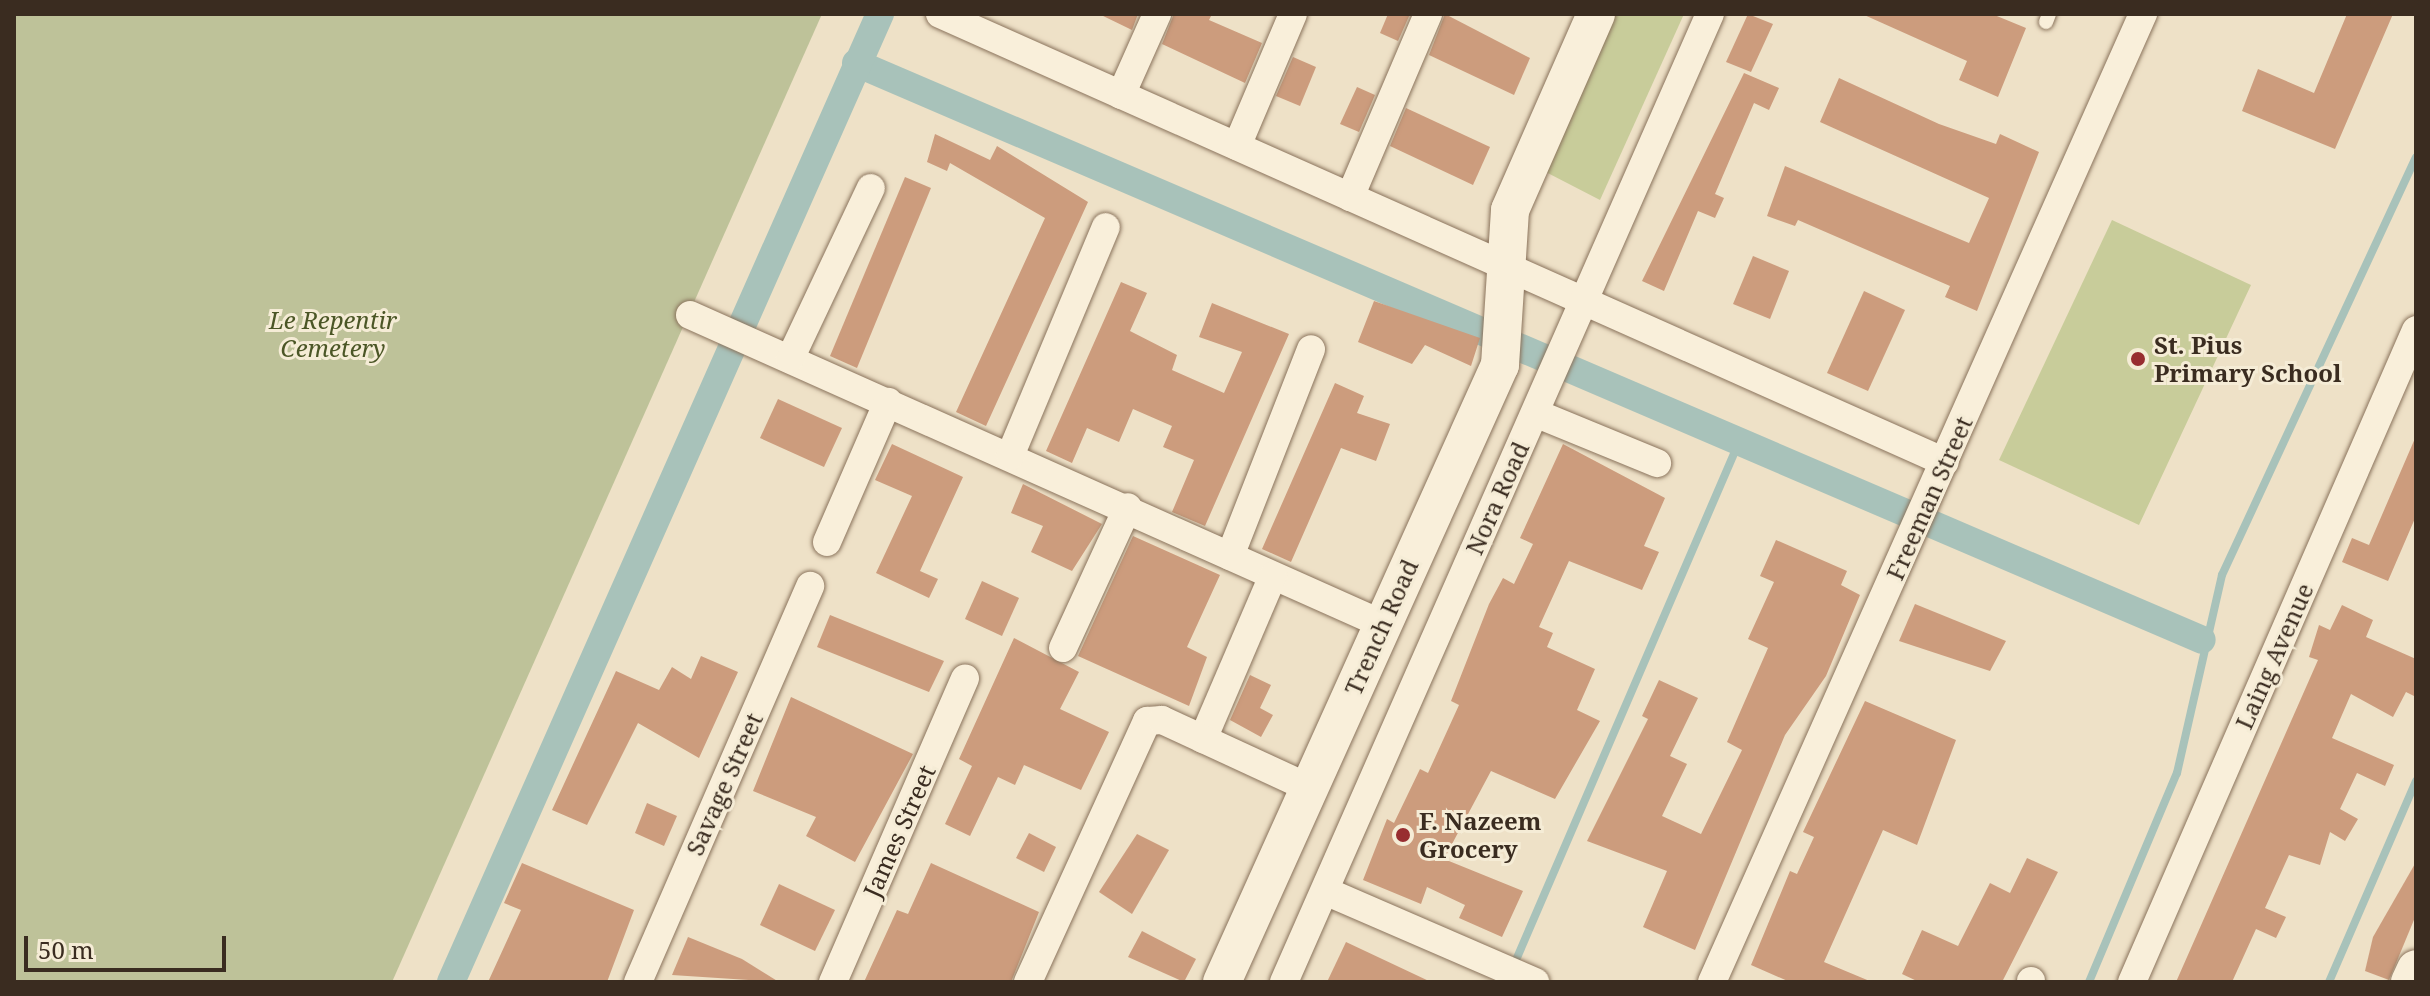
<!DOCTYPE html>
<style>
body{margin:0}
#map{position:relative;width:2430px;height:996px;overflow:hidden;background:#eee1c7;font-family:"Noto Serif",serif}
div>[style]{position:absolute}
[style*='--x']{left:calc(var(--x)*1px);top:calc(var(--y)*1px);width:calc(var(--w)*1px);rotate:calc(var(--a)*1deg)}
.green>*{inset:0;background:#c8cc9a}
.cemetery>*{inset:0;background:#bec299}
.stream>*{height:8px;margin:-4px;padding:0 4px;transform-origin:4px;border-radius:4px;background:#a8c2ba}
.canal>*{height:28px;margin:-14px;padding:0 14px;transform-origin:14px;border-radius:14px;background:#a8c2ba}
.building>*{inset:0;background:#cc9c7d}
.roads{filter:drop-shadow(0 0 2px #8a735c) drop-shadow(0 0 2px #8a735c)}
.lane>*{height:14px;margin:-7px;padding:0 7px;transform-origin:7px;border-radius:7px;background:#f9efda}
.street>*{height:28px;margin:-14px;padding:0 14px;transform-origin:14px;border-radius:14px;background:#f9efda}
.secondary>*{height:38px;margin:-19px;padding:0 19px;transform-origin:19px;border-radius:19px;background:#f9efda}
.dots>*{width:22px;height:22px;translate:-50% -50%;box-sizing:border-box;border:4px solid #f5ecd6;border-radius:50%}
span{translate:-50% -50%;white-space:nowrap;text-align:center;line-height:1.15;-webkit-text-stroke:6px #f5ecd6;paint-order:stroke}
.park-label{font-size:24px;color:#4b5626;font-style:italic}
.poi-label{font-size:24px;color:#3a2c20;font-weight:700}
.left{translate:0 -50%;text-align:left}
.street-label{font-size:24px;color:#3a2c20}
.frame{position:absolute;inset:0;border:16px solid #3a2c20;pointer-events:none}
.scale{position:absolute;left:24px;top:936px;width:202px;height:36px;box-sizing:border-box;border:4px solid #3a2c20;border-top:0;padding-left:10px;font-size:24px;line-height:28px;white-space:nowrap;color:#3a2c20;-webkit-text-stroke:6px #f5ecd6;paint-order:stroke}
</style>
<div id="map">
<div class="green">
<i style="clip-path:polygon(1607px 14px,1684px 14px,1600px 200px,1538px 168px)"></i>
<i style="clip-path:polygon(2112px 220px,2251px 285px,2139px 525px,1999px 460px)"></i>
</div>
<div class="cemetery">
<i style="clip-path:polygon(14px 14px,822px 14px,392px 982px,14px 982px)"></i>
</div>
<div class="stream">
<i style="--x:1513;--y:967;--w:572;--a:-66.71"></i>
<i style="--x:2089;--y:982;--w:227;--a:-67.2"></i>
<i style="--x:2177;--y:773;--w:203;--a:-77.2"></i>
<i style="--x:2222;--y:575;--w:460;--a:-65.1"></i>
<i style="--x:2329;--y:982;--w:219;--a:-66.6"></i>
</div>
<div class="canal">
<i style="--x:856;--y:63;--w:1464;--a:23.2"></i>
<i style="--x:451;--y:982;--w:1059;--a:-66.1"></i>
</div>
<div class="building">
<i style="clip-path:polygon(1099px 14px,1138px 14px,1132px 30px)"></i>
<i style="clip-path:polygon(1174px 14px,1212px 14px,1209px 20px,1262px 43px,1245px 83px,1162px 44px)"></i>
<i style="clip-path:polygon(1388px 14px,1410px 14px,1398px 41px,1380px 33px)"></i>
<i style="clip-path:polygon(1445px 14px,1530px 58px,1514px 95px,1429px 55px)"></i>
<i style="clip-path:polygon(1748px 14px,1773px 24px,1751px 72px,1726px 62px)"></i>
<i style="clip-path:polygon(1862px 14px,1992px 14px,2026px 28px,1998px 97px,1959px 80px,1967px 61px)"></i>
<i style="clip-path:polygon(2347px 14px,2393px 14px,2335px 149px,2242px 111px,2258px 69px,2314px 93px)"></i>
<i style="clip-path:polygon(1293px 57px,1316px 67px,1300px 106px,1276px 96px)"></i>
<i style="clip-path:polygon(1744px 73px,1779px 88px,1769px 110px,1754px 103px,1715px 194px,1724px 198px,1715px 218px,1698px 211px,1664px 291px,1642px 281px)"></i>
<i style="clip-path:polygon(1839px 78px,1939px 124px,1996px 144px,2000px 134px,2039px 152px,1977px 311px,1945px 297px,1950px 286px,1798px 220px,1795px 226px,1767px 216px,1785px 166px,1969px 243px,1989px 198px,1820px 122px)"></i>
<i style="clip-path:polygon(1357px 87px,1375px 95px,1359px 132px,1340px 124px)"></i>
<i style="clip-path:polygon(1406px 108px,1490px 147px,1473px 185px,1390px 146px)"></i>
<i style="clip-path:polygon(935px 134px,990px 160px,997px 146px,1088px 202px,986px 426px,956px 412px,1045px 218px,950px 163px,947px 171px,927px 162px)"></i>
<i style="clip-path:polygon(905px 177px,931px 188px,857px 368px,830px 356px)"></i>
<i style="clip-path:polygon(1753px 256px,1789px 271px,1770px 319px,1733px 304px)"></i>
<i style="clip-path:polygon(1121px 282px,1147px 293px,1130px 331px,1177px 355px,1172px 370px,1224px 393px,1242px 352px,1199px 337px,1212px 303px,1289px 334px,1205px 526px,1172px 512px,1194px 460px,1163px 447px,1172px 426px,1133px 409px,1119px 442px,1087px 428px,1072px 463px,1046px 451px)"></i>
<i style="clip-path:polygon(1864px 291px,1905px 310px,1868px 391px,1827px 373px)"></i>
<i style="clip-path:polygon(1374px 301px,1480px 338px,1471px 366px,1425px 345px,1412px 364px,1358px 342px)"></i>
<i style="clip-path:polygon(1335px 383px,1364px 396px,1357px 413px,1390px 424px,1376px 461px,1341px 448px,1291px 562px,1262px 549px)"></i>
<i style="clip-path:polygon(778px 399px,842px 428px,824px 467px,760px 438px)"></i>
<i style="clip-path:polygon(2416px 436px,2416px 516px,2388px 581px,2342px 562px,2352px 538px,2369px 545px)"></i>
<i style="clip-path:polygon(892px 444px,963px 477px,920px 571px,938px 579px,929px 598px,876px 573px,912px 496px,875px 480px)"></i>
<i style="clip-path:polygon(1563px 444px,1665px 498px,1644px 546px,1659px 552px,1642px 590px,1569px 561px,1539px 627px,1553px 633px,1547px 647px,1595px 669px,1577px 710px,1600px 721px,1555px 799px,1491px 771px,1444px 859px,1523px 891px,1502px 937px,1459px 918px,1465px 905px,1427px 887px,1421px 904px,1363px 880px,1387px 819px,1394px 823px,1420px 769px,1428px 773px,1459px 705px,1451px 701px,1489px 604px,1503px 578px,1514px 584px,1533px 544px,1520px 538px)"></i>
<i style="clip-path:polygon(1023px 484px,1102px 524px,1072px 571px,1031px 552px,1043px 526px,1011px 513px)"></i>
<i style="clip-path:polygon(1133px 536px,1220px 575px,1187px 647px,1207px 657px,1189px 706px,1078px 656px)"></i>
<i style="clip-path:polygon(1776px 540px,1847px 571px,1841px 585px,1860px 595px,1826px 676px,1785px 735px,1695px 950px,1643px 927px,1667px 871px,1587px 841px,1648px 719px,1642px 716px,1659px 680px,1698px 698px,1670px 756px,1687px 764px,1662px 816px,1701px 834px,1742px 750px,1727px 742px,1768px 648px,1748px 639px,1774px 582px,1760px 576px)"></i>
<i style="clip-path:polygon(982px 581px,1019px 598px,1002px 636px,965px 619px)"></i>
<i style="clip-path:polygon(1915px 604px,2006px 641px,1990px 671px,1899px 641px)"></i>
<i style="clip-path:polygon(2342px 605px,2373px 620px,2366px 637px,2416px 659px,2416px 697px,2406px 692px,2393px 717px,2351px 694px,2332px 738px,2394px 765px,2385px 786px,2357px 773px,2340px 809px,2358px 819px,2345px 841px,2330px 832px,2320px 865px,2289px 855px,2265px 908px,2286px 917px,2276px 938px,2256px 929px,2232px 982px,2176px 982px,2318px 660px,2309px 657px,2319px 625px,2330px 630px)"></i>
<i style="clip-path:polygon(830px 615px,944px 661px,929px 692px,817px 647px)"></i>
<i style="clip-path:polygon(1014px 638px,1079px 672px,1060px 709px,1109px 732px,1081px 790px,1024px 765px,1015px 785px,998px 777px,970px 836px,945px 824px,972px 766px,959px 759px)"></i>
<i style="clip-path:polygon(701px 656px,738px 672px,699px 758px,638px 723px,587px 825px,552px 810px,616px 671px,659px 690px,672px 667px,691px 679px)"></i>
<i style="clip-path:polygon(1250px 675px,1271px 685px,1260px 708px,1273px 715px,1261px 737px,1230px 720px)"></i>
<i style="clip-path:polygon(791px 697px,913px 754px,855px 862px,806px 836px,816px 817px,753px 791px)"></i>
<i style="clip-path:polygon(1865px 701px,1956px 740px,1917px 845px,1883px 830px,1824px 962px,1872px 982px,1790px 982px,1751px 965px,1790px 871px,1797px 874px,1814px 837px,1803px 832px)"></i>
<i style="clip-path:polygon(647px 803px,677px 816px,664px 846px,635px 833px)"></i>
<i style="clip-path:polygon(1029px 833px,1056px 847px,1044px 872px,1016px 858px)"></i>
<i style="clip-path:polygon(1137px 834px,1169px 850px,1132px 914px,1099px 892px)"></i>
<i style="clip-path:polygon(2027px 858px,2058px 872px,2002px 982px,1919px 982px,1902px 974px,1922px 930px,1958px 946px,1990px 883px,2010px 893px)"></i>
<i style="clip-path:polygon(2416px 862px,2416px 915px,2389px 980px,2365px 971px,2373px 937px)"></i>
<i style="clip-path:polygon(522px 863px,634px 910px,607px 982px,488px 982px,521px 910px,504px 903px)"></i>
<i style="clip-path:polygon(931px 863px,1039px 912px,1011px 982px,864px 982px,897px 910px,908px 914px)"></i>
<i style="clip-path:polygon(779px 884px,835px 910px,815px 951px,760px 925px)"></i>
<i style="clip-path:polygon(1142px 931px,1196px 959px,1184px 982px,1128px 957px)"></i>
<i style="clip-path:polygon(688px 937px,742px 959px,779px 982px,672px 975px)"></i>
<i style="clip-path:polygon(1346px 942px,1431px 982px,1327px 982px)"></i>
</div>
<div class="roads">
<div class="lane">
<i style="--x:2046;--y:22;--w:9;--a:-69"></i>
</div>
<div class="street">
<i style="--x:940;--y:14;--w:1100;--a:24.03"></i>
<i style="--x:1121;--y:95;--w:89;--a:-66"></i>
<i style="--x:1237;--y:146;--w:143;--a:-67"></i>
<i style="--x:1350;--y:197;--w:199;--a:-66.9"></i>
<i style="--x:690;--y:315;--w:758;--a:24.06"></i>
<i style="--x:790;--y:359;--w:189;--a:-64.7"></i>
<i style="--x:1535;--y:413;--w:132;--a:22.3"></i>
<i style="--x:1010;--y:456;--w:248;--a:-67.3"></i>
<i style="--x:827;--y:542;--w:153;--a:-66.5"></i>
<i style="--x:1230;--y:556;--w:222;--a:-68.6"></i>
<i style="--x:1063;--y:648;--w:155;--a:-65.3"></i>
<i style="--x:1203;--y:739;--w:177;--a:-66.8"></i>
<i style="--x:1325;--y:891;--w:229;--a:23.4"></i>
<i style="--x:638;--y:982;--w:432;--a:-66.5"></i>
<i style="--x:833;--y:982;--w:331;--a:-66.5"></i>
<i style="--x:1028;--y:982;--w:287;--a:-65.5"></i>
<i style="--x:1147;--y:721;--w:15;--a:-4"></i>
<i style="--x:1162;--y:720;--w:162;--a:24.8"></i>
<i style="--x:1284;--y:982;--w:1058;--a:-66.25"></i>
<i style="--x:1712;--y:982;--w:1060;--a:-66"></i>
<i style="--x:2031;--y:982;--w:1;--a:-90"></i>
<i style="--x:2132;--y:982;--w:711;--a:-66.46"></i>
</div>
<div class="secondary">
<i style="--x:1222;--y:982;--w:677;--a:-65.75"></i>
<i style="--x:1500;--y:365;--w:155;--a:-86.3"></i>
<i style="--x:1510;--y:210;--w:214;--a:-66.3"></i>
<i style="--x:2410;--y:982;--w:14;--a:-65"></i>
</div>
</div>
<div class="dots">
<i style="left:2138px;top:359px;background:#982d30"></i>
<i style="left:1403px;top:835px;background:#982d30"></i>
</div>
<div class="park-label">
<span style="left:333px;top:334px">Le Repentir<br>Cemetery</span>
</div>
<div class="poi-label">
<span class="left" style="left:2154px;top:359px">St. Pius<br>Primary School</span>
<span class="left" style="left:1419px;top:835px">F. Nazeem<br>Grocery</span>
</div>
<div class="street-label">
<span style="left:1497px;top:498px;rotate:-66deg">Nora Road</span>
<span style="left:1929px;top:498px;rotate:-66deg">Freeman Street</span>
<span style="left:1381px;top:627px;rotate:-66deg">Trench Road</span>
<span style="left:2274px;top:656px;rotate:-66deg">Laing Avenue</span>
<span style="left:724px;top:784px;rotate:-66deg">Savage Street</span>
<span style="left:899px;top:831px;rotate:-66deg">James Street</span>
</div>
<div class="frame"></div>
<div class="scale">50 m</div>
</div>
